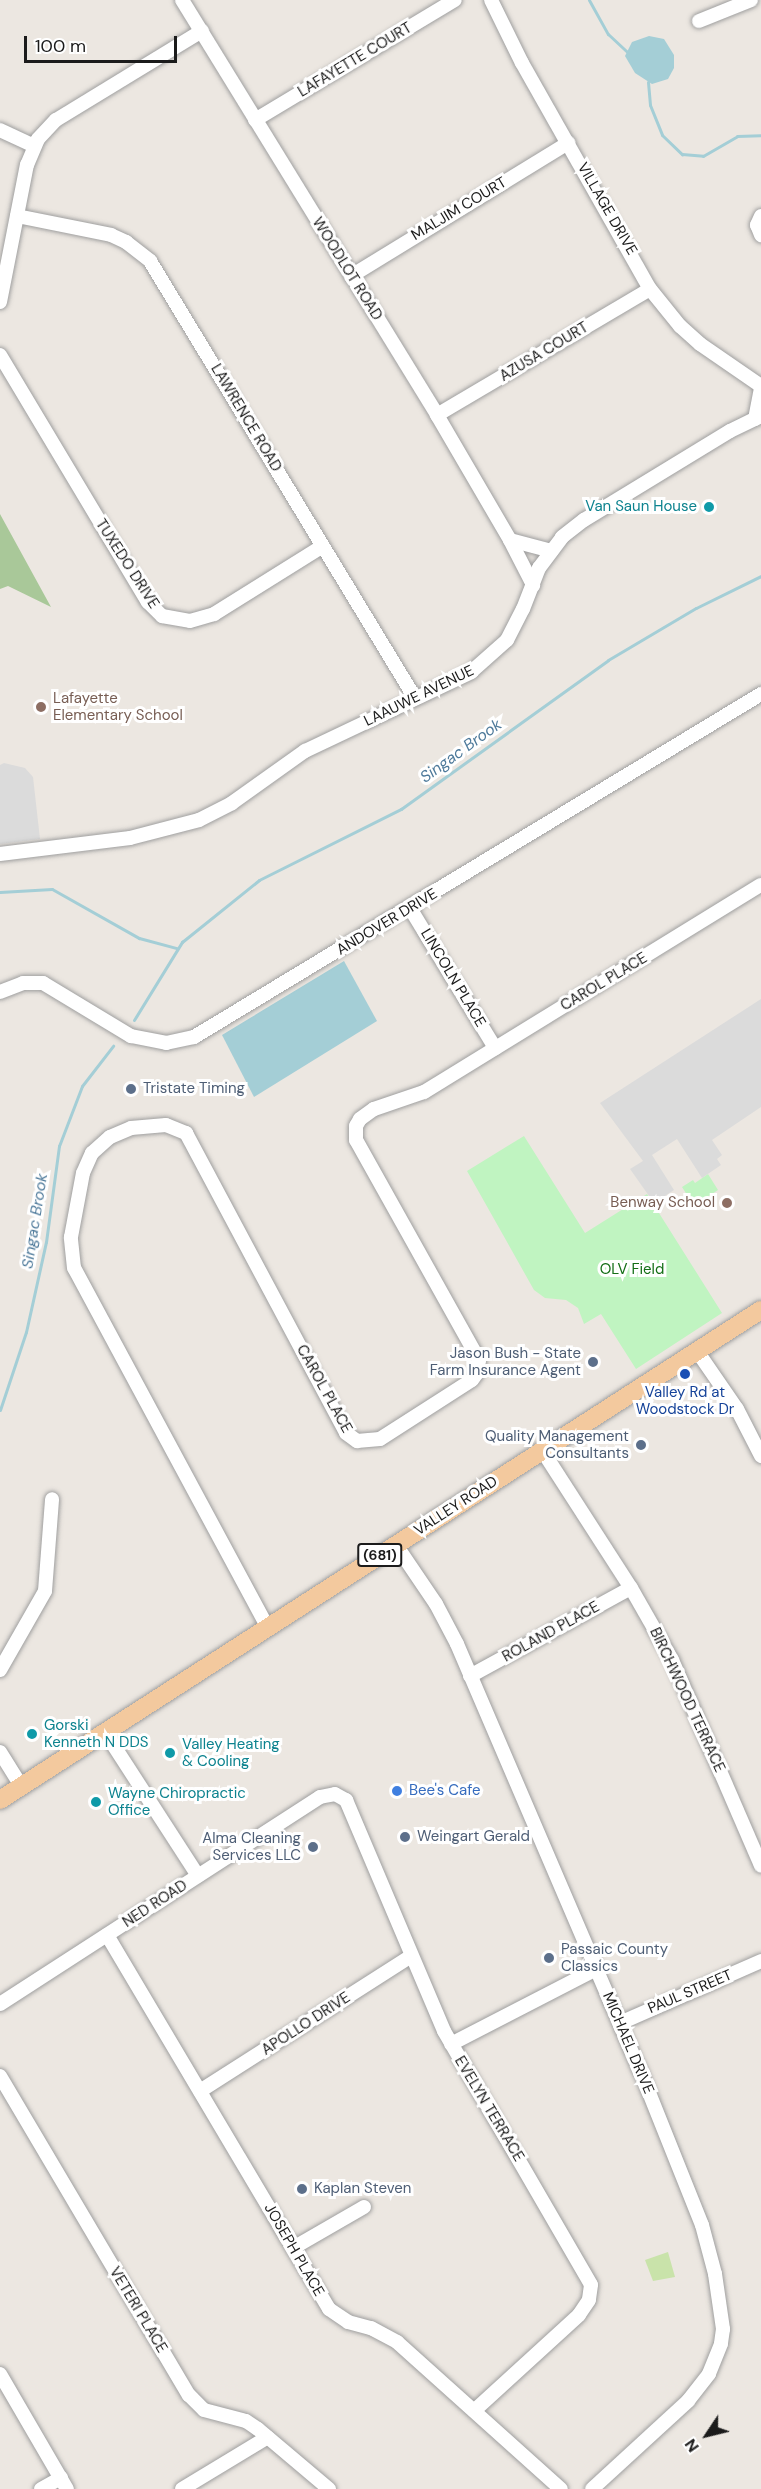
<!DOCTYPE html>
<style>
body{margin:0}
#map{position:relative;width:761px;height:2489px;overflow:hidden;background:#ece7e1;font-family:"DM Sans",sans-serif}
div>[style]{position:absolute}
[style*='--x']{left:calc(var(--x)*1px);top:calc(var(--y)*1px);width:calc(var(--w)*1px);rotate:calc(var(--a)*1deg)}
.grass>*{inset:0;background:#c9e3aa}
.forest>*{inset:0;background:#a9c899}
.park>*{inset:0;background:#c0f4c1}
.parking>*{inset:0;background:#dbdbdb}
.water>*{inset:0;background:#a4ced6}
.stream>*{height:3px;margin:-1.5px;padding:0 1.5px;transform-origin:1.5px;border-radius:1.5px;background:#a4ced6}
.roads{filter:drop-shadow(0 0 2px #9f9f9f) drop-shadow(0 0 2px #9f9f9f)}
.minor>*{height:14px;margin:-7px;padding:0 7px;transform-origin:7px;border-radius:7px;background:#fff}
.major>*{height:18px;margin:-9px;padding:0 9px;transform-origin:9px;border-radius:9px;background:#f3c99e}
.dots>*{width:16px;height:16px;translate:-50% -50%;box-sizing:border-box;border:3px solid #fff;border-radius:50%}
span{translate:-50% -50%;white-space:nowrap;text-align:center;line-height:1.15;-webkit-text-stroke:6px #fff;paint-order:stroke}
.shield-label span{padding:2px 4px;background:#fff;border:2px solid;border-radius:4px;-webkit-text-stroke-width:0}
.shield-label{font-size:14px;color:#1b1b1b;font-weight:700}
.street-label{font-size:15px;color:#1b1b1b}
.culture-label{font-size:15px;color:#0d838f}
.right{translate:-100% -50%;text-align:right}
.left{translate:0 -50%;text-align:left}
.education-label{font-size:15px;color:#785e54}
.service-label{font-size:15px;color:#4e5e75}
.park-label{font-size:15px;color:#146e16}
.transit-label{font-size:15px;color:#164399}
.shop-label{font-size:15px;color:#366cbe}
.water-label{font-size:16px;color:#4d799a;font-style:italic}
.north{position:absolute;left:677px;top:2405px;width:60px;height:60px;-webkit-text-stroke:4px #fff;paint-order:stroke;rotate:235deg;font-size:16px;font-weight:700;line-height:24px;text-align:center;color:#1b1b1b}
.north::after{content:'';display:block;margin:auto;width:21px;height:27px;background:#1b1b1b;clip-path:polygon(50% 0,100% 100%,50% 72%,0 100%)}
.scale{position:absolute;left:24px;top:36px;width:153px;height:27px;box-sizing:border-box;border:3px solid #1b1b1b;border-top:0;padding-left:8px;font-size:18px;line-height:21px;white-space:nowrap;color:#1b1b1b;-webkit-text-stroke:4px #fff;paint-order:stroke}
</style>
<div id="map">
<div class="grass">
<i style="clip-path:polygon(668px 2252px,675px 2277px,653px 2281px,645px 2260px)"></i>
</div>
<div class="forest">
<i style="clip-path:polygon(0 514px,51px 607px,8px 586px,0 589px)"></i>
</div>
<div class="park">
<i style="clip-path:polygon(524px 1136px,585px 1233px,647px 1194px,722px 1313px,636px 1369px,601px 1314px,584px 1324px,578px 1308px,566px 1300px,545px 1298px,534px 1290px,467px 1171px)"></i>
<i style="clip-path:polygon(708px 1174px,718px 1190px,694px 1206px,682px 1187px,693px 1180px,695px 1183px)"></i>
</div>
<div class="parking">
<i style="clip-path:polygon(4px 763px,25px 768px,33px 777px,40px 839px,0 844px,0 765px)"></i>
<i style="clip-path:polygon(761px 999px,761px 1107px,712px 1140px,722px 1155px,717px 1159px,721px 1165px,702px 1178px,677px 1139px,652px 1155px,674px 1190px,654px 1203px,630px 1169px,643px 1161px,600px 1103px)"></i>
</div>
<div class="water">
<i style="clip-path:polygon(649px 36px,664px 39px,674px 55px,674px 68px,668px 79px,652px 84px,635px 73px,625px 56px,632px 42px)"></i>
<i style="clip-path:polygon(344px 961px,377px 1021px,254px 1097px,222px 1035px)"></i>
</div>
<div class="stream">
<i style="--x:589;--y:0;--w:39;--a:61"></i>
<i style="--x:608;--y:34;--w:26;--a:43"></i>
<i style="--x:648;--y:82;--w:23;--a:85"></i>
<i style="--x:650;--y:105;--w:32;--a:68"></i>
<i style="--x:662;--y:135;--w:28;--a:44"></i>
<i style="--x:682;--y:154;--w:21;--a:5"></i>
<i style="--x:703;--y:156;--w:39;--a:-30"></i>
<i style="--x:737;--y:136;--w:24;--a:-2"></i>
<i style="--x:0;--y:892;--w:52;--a:-3.3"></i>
<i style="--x:52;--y:889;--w:100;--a:29.4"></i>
<i style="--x:139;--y:938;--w:39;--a:15"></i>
<i style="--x:134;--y:1020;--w:92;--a:-58.4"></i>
<i style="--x:182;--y:942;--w:99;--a:-38.8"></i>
<i style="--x:259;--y:880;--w:159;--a:-26.6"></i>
<i style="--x:401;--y:809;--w:255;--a:-35.7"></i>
<i style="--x:608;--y:660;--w:102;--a:-30.6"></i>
<i style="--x:696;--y:608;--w:72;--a:-26.2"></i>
<i style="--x:0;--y:1410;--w:82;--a:-71.6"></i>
<i style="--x:26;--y:1332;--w:92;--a:-77.5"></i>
<i style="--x:46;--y:1242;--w:97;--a:-82.3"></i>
<i style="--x:59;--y:1146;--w:64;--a:-69"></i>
<i style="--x:82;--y:1086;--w:51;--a:-52.2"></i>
</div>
<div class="roads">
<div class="minor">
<i style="--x:182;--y:0;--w:487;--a:58.4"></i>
<i style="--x:437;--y:415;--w:145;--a:59.7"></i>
<i style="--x:510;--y:540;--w:51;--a:62.9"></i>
<i style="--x:491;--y:0;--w:70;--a:63.8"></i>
<i style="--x:522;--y:63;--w:260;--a:60.5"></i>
<i style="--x:650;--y:289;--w:48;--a:51"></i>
<i style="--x:680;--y:326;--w:27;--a:42"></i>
<i style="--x:700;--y:344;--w:74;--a:34.5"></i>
<i style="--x:699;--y:21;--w:56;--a:-22"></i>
<i style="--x:255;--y:120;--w:233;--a:-31"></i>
<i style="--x:0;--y:130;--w:38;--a:25"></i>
<i style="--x:17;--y:216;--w:96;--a:11.4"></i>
<i style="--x:111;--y:235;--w:17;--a:25"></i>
<i style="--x:126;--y:242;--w:31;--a:38"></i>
<i style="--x:150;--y:261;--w:511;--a:58.77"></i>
<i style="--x:761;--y:216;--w:10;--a:114"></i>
<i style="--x:757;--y:225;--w:11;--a:68"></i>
<i style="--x:351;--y:276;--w:255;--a:-31.5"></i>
<i style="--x:0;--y:302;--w:140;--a:-78.9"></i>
<i style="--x:27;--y:165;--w:28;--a:-67"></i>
<i style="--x:38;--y:139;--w:26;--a:-47"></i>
<i style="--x:56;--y:120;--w:171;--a:-31.4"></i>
<i style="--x:0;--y:355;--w:288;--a:59.1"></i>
<i style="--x:148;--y:602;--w:20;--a:45"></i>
<i style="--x:162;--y:616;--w:28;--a:10"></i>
<i style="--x:190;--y:621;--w:25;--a:-16"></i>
<i style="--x:214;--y:614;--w:128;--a:-32"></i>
<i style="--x:437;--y:415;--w:247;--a:-30.6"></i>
<i style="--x:755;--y:419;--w:31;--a:-79"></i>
<i style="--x:510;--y:540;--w:43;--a:14.7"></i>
<i style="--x:0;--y:854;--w:131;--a:-7"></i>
<i style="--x:130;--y:838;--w:71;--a:-14.6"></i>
<i style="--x:199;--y:820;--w:37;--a:-27"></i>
<i style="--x:232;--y:803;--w:90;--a:-35.5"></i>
<i style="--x:305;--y:751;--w:184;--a:-25.4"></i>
<i style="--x:471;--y:672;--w:48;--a:-41.6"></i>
<i style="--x:507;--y:640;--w:35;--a:-63"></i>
<i style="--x:523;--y:609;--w:44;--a:-68.7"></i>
<i style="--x:539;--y:568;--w:39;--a:-53"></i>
<i style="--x:562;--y:537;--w:28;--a:-38"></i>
<i style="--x:584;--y:520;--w:171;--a:-31.4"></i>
<i style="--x:730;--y:431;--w:34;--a:-26"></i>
<i style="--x:410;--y:908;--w:164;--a:58.7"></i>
<i style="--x:0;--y:992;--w:25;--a:-21"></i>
<i style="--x:23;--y:983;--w:20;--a:0"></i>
<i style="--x:43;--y:983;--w:103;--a:31.1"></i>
<i style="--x:131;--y:1036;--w:36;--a:11"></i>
<i style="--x:166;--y:1043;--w:29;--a:-12"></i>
<i style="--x:194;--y:1037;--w:663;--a:-31.17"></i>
<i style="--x:697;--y:1351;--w:70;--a:55.4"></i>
<i style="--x:737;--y:1409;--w:53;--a:62.9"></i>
<i style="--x:542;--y:1450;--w:164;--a:57.2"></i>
<i style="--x:631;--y:1588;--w:83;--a:60.3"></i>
<i style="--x:672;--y:1660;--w:224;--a:66.6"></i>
<i style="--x:396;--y:1545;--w:71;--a:55.9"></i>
<i style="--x:436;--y:1604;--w:45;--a:62.3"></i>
<i style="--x:457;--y:1644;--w:464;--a:66.8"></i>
<i style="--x:640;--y:2070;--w:167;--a:68.2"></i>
<i style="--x:702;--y:2225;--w:51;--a:75.1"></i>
<i style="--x:715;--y:2274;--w:56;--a:81.7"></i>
<i style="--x:723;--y:2329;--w:15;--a:98"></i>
<i style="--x:721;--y:2344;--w:32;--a:112"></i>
<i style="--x:709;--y:2374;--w:34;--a:128"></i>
<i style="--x:688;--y:2401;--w:130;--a:137.5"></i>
<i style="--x:268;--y:1628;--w:409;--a:-118.3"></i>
<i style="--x:74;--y:1268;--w:31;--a:-96"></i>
<i style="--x:71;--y:1237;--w:65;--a:-79.4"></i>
<i style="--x:83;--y:1173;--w:22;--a:-66"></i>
<i style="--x:92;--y:1153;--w:24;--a:-42"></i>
<i style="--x:110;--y:1137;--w:23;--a:-23"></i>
<i style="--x:131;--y:1128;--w:35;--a:-5"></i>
<i style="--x:166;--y:1125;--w:22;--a:22"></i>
<i style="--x:186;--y:1133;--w:340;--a:61.9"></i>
<i style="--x:346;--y:1433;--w:14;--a:36"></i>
<i style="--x:357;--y:1441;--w:23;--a:-5"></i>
<i style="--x:380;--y:1439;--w:109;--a:-32.7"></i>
<i style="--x:472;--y:1380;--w:9;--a:-54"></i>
<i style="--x:477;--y:1373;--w:13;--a:-81"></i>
<i style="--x:479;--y:1360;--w:252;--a:-119.2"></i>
<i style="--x:356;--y:1140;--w:14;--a:-90"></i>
<i style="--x:356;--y:1126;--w:8;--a:-60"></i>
<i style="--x:360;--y:1119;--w:17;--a:-36"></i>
<i style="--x:374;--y:1109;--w:53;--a:-18.8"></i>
<i style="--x:424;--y:1092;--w:395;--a:-31.6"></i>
<i style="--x:0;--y:1670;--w:91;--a:-60.3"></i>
<i style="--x:45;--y:1591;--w:92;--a:-85.6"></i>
<i style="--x:470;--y:1676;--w:183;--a:-28.7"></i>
<i style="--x:105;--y:1732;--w:171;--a:57.1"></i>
<i style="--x:0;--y:1752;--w:40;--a:58"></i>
<i style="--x:107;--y:1935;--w:435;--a:59.3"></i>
<i style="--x:329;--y:2309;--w:23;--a:34"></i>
<i style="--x:348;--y:2322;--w:24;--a:15"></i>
<i style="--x:371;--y:2328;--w:30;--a:28"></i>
<i style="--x:397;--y:2342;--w:220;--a:41.9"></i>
<i style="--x:0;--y:2004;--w:381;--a:-32.9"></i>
<i style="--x:320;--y:1797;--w:15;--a:-11"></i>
<i style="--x:335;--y:1794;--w:13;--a:29"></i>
<i style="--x:346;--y:1800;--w:251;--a:67"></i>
<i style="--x:444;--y:2031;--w:293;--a:59.9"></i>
<i style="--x:591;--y:2285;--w:15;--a:98"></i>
<i style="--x:589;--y:2300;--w:18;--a:124"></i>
<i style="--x:579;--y:2315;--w:142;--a:137.6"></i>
<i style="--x:620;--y:2023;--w:154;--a:-23.7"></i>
<i style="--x:451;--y:2044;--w:163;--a:-27.3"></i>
<i style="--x:0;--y:2076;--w:371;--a:59.4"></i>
<i style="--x:189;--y:2395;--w:21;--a:45"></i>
<i style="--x:204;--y:2410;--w:43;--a:14.7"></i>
<i style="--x:246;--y:2421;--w:14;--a:34"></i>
<i style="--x:258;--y:2429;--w:93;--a:40.2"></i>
<i style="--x:200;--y:2091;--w:250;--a:-32.6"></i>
<i style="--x:293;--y:2248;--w:82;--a:-30"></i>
<i style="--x:0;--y:2374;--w:133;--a:59.8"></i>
<i style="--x:41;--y:2489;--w:23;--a:-29"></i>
<i style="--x:182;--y:2489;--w:100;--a:-31.2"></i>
</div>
<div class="major">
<i style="--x:0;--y:1800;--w:905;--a:-32.78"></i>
</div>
</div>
<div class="dots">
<i style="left:709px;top:507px;background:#0f9aa8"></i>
<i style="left:41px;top:707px;background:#8d6e63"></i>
<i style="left:131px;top:1089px;background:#5c6f8a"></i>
<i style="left:727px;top:1203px;background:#8d6e63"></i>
<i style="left:593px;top:1362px;background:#5c6f8a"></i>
<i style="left:685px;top:1374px;background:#1a4fb4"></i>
<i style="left:641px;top:1445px;background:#5c6f8a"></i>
<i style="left:32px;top:1734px;background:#0f9aa8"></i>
<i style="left:170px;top:1753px;background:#0f9aa8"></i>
<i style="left:397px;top:1791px;background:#3f7fe0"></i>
<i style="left:96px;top:1802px;background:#0f9aa8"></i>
<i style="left:405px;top:1837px;background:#5c6f8a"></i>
<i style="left:313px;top:1847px;background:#5c6f8a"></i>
<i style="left:549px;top:1958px;background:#5c6f8a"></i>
<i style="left:302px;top:2189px;background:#5c6f8a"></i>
</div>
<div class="shield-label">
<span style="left:380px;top:1555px">(681)</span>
</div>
<div class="street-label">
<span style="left:355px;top:60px;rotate:-31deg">LAFAYETTE COURT</span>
<span style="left:459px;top:209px;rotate:-31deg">MALJIM COURT</span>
<span style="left:607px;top:209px;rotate:60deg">VILLAGE DRIVE</span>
<span style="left:347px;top:269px;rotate:58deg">WOODLOT ROAD</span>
<span style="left:544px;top:352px;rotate:-31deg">AZUSA COURT</span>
<span style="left:246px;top:418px;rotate:59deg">LAWRENCE ROAD</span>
<span style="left:127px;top:564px;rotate:57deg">TUXEDO DRIVE</span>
<span style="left:419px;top:696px;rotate:-26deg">LAAUWE AVENUE</span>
<span style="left:387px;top:922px;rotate:-31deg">ANDOVER DRIVE</span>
<span style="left:453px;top:978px;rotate:59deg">LINCOLN PLACE</span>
<span style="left:604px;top:982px;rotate:-31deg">CAROL PLACE</span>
<span style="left:324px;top:1389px;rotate:61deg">CAROL PLACE</span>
<span style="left:456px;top:1506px;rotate:-33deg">VALLEY ROAD</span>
<span style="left:551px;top:1632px;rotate:-29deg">ROLAND PLACE</span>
<span style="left:687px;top:1700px;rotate:65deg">BIRCHWOOD TERRACE</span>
<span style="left:155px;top:1904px;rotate:-33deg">NED ROAD</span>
<span style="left:690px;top:1992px;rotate:-23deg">PAUL STREET</span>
<span style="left:306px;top:2024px;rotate:-33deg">APOLLO DRIVE</span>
<span style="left:628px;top:2043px;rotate:67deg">MICHAEL DRIVE</span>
<span style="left:489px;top:2109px;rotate:59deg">EVELYN TERRACE</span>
<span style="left:294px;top:2250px;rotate:60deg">JOSEPH PLACE</span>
<span style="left:138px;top:2310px;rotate:59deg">VETERI PLACE</span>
</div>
<div class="culture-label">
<span class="right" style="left:697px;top:507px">Van Saun House</span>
<span class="left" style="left:44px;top:1734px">Gorski<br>Kenneth N DDS</span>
<span class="left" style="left:182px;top:1753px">Valley Heating<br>&amp; Cooling</span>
<span class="left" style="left:108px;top:1802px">Wayne Chiropractic<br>Office</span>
</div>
<div class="education-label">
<span class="left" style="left:53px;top:707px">Lafayette<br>Elementary School</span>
<span class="right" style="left:715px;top:1203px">Benway School</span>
</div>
<div class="service-label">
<span class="left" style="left:143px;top:1089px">Tristate Timing</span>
<span class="right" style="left:581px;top:1362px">Jason Bush - State<br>Farm Insurance Agent</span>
<span class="right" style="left:629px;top:1445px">Quality Management<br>Consultants</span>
<span class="left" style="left:417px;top:1837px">Weingart Gerald</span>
<span class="right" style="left:301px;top:1847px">Alma Cleaning<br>Services LLC</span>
<span class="left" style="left:561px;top:1958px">Passaic County<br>Classics</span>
<span class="left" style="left:314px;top:2189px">Kaplan Steven</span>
</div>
<div class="park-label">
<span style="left:632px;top:1270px">OLV Field</span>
</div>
<div class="transit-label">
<span style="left:685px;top:1401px">Valley Rd at<br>Woodstock Dr</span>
</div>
<div class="shop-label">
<span class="left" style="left:409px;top:1791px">Bee's Cafe</span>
</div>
<div class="water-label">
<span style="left:461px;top:751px;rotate:-36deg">Singac Brook</span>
<span style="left:35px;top:1221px;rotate:-81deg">Singac Brook</span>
</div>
<div class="north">N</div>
<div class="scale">100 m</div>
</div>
